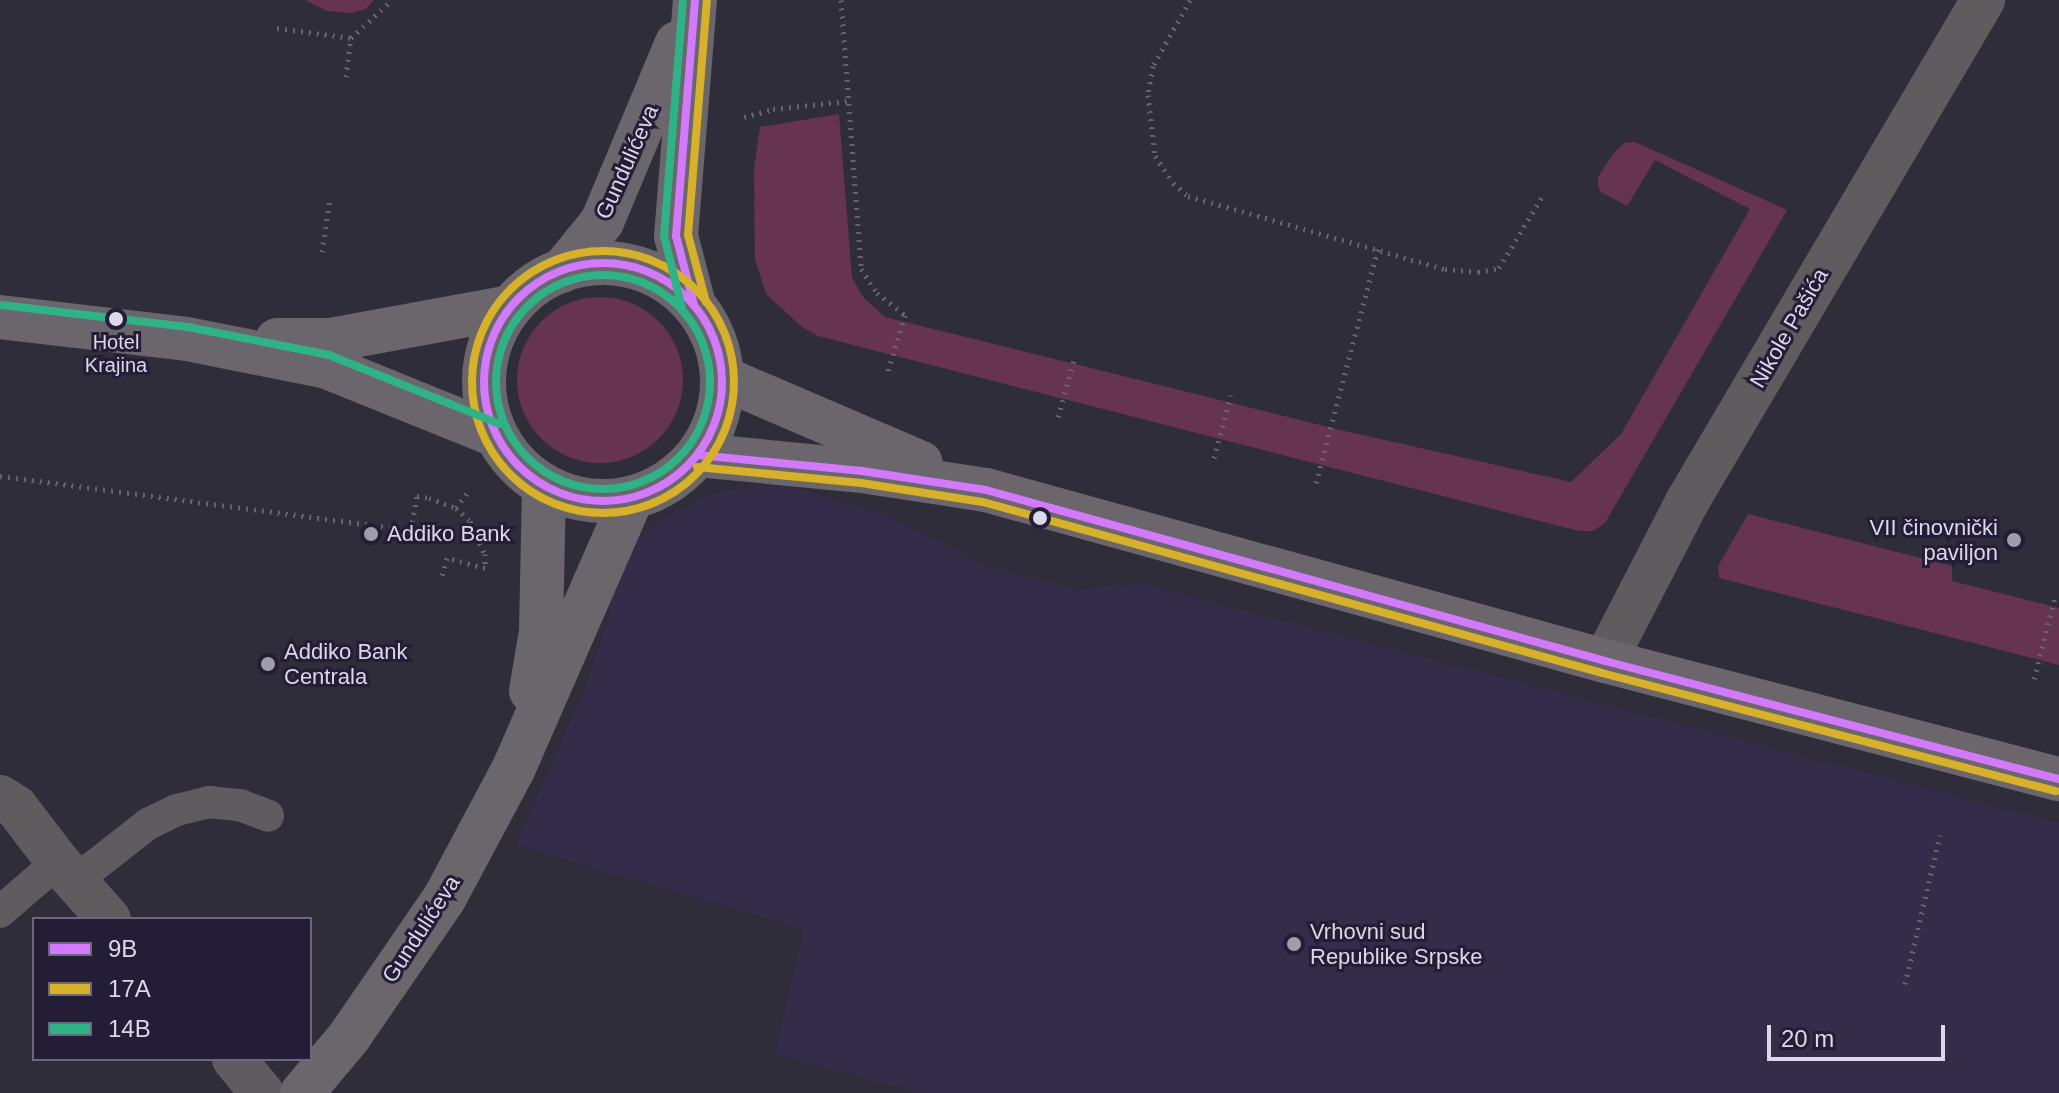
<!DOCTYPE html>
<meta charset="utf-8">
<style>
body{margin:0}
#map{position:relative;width:2059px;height:1093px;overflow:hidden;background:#302d3a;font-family:Helvetica,sans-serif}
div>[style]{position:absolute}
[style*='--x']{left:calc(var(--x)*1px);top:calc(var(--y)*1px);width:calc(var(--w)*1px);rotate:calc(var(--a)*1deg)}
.built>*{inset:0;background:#342d4a}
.green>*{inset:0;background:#663350}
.round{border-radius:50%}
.path>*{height:5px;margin-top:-2.5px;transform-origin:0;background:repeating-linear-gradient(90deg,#66646a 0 2px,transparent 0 8px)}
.lane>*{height:32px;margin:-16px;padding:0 16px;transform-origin:16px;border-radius:16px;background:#5f5c60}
.street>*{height:44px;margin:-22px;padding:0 22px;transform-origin:22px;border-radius:22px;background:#5f5c60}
.secondary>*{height:44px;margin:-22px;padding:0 22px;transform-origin:22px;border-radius:22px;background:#6a666c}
.secondary>.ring{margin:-22px;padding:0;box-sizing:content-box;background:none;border:44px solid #6a666c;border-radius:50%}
.bus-1>*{height:8px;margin:-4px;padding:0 4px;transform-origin:4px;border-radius:4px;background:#d27afb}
.bus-1>.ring{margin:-4px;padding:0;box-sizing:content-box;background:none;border:8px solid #d27afb;border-radius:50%}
.bus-2>*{height:8px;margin:-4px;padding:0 4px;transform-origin:4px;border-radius:4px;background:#d6b129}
.bus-2>.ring{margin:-4px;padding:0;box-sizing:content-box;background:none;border:8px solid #d6b129;border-radius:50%}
.bus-3>*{height:8px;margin:-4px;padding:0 4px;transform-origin:4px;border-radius:4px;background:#2eb286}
.bus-3>.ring{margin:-4px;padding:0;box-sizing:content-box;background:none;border:8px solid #2eb286;border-radius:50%}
.dots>*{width:22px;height:22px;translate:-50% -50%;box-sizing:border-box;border:4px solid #231d36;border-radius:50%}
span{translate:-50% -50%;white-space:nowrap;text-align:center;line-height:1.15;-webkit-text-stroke:6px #231d36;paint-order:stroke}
.bus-label{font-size:20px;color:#dbd8e9}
.street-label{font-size:22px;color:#dbd8e9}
.poi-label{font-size:22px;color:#dbd8e9}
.right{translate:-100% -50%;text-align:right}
.left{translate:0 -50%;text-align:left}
.legend{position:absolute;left:32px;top:917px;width:280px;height:144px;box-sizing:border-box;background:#231d36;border:2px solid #6d687e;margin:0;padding:10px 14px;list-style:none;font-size:24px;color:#dbd8e9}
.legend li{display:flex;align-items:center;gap:16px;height:40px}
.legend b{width:40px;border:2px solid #6d687e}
.scale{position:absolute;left:1767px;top:1025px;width:178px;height:36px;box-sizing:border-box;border:4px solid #dbd8e9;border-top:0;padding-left:10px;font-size:24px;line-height:28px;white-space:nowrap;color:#dbd8e9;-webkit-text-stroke:6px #231d36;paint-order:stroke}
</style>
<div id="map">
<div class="built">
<i style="clip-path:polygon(788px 486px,890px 516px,980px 563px,1078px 590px,1138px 583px,2059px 823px,2059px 1093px,921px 1093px,775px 1054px,804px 929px,516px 845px,583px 694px,609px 616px,616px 579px,635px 541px,658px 522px,710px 494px,753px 487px)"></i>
</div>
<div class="green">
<i style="clip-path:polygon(305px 0,374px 0,366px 9px,350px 13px,327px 11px)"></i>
<i style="clip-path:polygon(839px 114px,852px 278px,864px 298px,885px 317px,1336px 429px,1571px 482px,1621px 434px,1750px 209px,1655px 160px,1627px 206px,1601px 192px,1598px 186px,1598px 177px,1613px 154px,1624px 143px,1635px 142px,1787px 210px,1605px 523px,1593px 531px,1579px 531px,818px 336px,802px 327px,766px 294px,755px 259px,754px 168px,760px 127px)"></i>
<i class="round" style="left:517px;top:297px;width:166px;height:166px"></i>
<i style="clip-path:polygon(1748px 514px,1952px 566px,1952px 581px,2059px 608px,2059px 665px,1719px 578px,1718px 566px)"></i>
</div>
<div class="path">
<i style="--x:841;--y:0;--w:270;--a:85.7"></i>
<i style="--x:861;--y:269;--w:29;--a:56"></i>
<i style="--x:877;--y:293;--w:36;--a:38"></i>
<i style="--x:905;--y:315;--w:63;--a:106.7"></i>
<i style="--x:1190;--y:0;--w:76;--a:119.3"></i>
<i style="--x:1153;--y:66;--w:29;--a:100"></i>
<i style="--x:1148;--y:95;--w:61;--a:83.5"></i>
<i style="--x:1155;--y:156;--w:32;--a:56"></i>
<i style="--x:1173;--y:183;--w:20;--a:41"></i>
<i style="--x:1188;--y:196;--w:267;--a:15.9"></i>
<i style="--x:1445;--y:269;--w:33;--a:5"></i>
<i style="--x:1478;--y:272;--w:21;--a:-11"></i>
<i style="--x:1499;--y:268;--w:83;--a:-58.8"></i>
<i style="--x:277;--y:28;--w:75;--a:7.7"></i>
<i style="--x:351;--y:38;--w:56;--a:-42.8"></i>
<i style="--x:346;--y:77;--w:39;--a:-83"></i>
<i style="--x:744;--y:117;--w:30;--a:-15"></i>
<i style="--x:773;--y:109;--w:75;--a:-6.1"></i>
<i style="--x:322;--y:252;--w:54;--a:-81.4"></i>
<i style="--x:1058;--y:417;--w:63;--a:-74.4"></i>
<i style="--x:1214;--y:458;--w:65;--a:-74.9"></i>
<i style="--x:0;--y:476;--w:415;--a:7.5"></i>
<i style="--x:411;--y:530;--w:35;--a:-80"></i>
<i style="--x:417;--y:496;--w:12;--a:9"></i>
<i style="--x:429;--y:498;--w:29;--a:20"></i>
<i style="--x:456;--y:508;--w:19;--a:43"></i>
<i style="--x:470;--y:521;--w:36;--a:66"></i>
<i style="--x:485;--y:554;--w:14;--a:90"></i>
<i style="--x:485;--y:568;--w:39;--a:-165"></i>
<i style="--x:447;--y:558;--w:18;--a:106"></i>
<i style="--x:1316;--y:483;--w:242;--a:-75.2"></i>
<i style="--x:456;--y:508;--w:20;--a:-53"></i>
<i style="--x:2034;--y:679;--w:85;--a:-75.6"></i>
<i style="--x:1905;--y:984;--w:153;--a:-76.8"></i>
</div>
<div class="lane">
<i style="--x:75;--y:881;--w:93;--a:-38"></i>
<i style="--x:148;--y:824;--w:32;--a:-26"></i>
<i style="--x:177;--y:810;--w:33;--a:-14"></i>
<i style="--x:209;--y:802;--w:31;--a:6"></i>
<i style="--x:240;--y:805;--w:30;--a:21"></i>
<i style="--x:0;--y:912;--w:77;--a:-40.8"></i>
</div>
<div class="street">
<i style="--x:1605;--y:661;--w:179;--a:-62.7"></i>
<i style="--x:1687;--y:502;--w:583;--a:-59.47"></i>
<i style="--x:0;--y:797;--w:19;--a:32"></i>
<i style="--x:16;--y:807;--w:69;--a:52.6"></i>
<i style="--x:58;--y:862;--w:76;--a:48.2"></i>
<i style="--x:234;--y:1059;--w:44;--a:50.5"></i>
</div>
<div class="secondary">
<i class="ring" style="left:484px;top:263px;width:194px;height:194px"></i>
<i style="--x:562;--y:271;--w:63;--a:-50.8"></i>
<i style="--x:602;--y:222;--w:194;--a:-67.3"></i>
<i style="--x:694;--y:305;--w:71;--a:-104.6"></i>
<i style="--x:676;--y:236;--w:237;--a:-85.4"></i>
<i style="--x:0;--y:317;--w:188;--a:6.7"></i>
<i style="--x:187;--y:339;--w:143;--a:11.3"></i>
<i style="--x:327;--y:367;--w:181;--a:22"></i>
<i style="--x:277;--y:340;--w:54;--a:0"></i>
<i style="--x:331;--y:340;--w:183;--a:-10.4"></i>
<i style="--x:723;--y:378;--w:215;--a:23.2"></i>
<i style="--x:698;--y:455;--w:165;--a:5.6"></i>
<i style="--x:862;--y:471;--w:125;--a:8.7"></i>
<i style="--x:986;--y:490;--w:642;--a:15.44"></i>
<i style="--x:1605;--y:661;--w:469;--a:14.6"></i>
<i style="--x:531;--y:691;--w:61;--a:-80.5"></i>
<i style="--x:541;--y:631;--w:145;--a:-88.8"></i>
<i style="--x:302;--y:1093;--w:73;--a:-50"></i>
<i style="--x:349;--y:1037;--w:168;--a:-55.5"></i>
<i style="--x:444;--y:899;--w:146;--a:-61.9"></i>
<i style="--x:513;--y:770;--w:297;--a:-66.4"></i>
</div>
<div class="bus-1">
<i class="ring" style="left:484px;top:263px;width:230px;height:230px"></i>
<i style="--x:694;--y:305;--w:71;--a:-104.6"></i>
<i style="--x:676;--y:236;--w:237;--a:-85.4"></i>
<i style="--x:698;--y:455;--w:165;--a:5.6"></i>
<i style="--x:862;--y:471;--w:125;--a:8.7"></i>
<i style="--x:986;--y:490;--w:642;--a:15.44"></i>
<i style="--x:1605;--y:661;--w:469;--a:14.6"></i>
</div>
<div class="bus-2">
<i class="ring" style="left:472px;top:251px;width:254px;height:254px"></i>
<i style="--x:706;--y:302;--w:69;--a:-105"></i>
<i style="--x:688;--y:235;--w:235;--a:-85.4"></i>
<i style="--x:697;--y:467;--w:165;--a:5.6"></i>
<i style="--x:861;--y:483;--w:123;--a:8.9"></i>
<i style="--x:983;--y:502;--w:642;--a:15.44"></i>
<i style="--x:1602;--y:673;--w:469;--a:14.6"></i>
</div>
<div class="bus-3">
<i class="ring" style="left:496px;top:275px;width:206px;height:206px"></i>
<i style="--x:1;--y:305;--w:188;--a:6.7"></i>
<i style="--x:188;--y:327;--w:144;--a:11.2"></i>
<i style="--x:329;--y:355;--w:184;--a:22"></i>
<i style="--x:682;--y:308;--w:74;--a:-104"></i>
<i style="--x:664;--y:236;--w:237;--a:-85.4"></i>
</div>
<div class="dots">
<i style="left:116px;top:319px;background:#dbd8e9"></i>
<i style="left:1040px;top:518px;background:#dbd8e9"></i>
<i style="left:371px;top:534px;background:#9f9cac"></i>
<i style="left:2014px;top:540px;background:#9f9cac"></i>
<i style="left:268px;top:664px;background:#9f9cac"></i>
<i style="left:1294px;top:944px;background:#9f9cac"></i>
</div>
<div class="bus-label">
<span style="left:116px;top:354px">Hotel<br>Krajina</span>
</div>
<div class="street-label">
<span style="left:627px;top:162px;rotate:-66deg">Gundulićeva</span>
<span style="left:1789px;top:328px;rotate:-60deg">Nikole Pašića</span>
<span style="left:421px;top:929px;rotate:-57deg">Gundulićeva</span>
</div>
<div class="poi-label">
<span class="right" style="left:1998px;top:540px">VII činovnički<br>paviljon</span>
<span class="left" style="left:387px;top:534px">Addiko Bank</span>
<span class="left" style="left:284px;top:664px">Addiko Bank<br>Centrala</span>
<span class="left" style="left:1310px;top:944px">Vrhovni sud<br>Republike Srpske</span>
</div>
<ul class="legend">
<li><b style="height:10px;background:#d27afb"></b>9B</li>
<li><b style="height:10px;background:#d6b129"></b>17A</li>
<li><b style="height:10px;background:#2eb286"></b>14B</li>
</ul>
<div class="scale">20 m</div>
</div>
